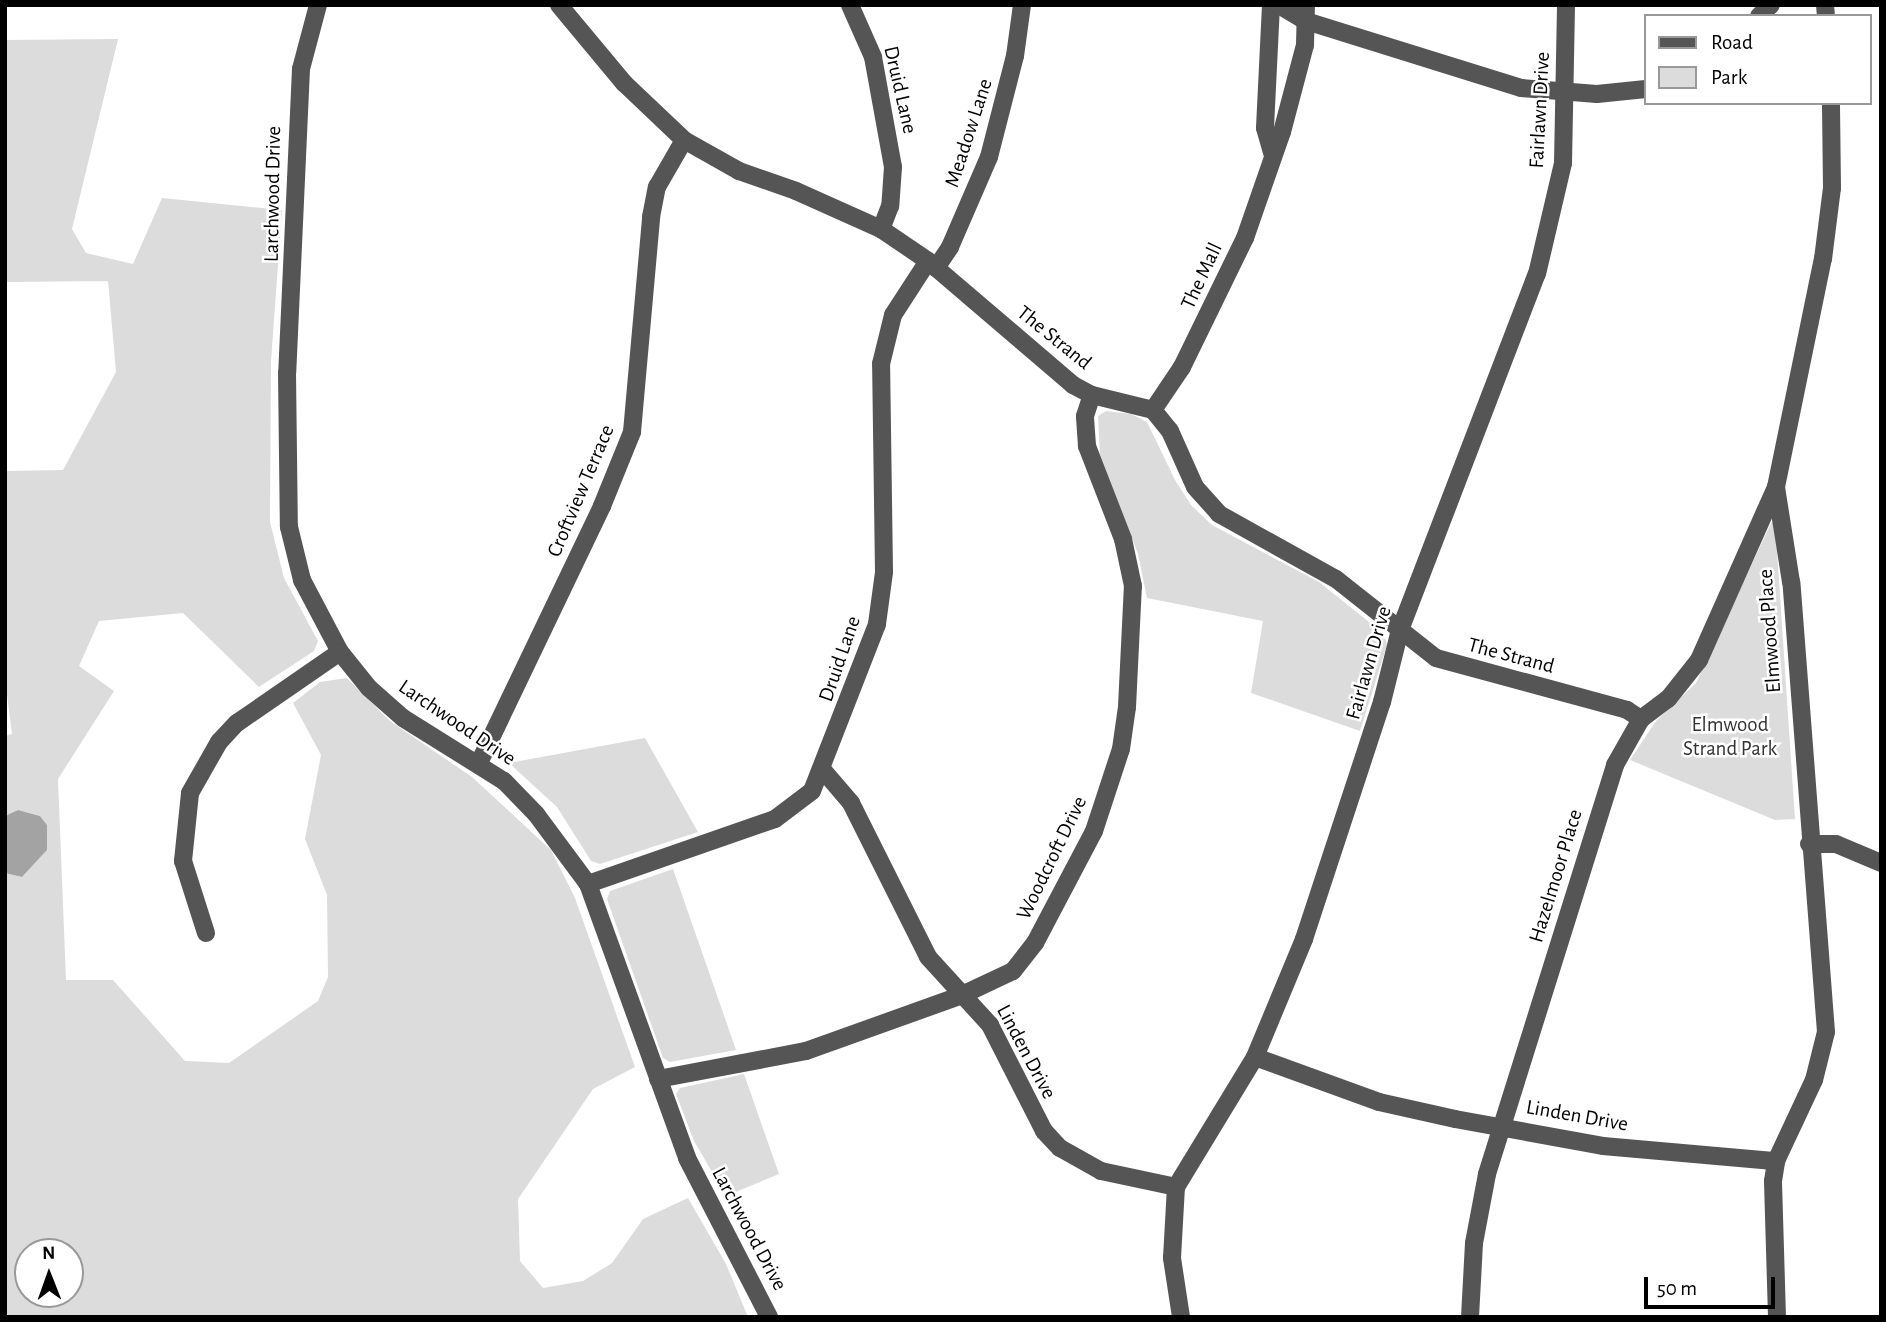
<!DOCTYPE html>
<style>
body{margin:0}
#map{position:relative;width:1886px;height:1322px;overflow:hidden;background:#fff;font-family:"Alegreya Sans",sans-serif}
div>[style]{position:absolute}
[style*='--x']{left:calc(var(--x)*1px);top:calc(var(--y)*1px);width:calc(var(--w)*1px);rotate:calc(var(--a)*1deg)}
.green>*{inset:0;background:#dcdcdc}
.water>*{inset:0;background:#a3a3a3}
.minor>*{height:18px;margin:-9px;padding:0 9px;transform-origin:9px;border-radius:9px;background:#555}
span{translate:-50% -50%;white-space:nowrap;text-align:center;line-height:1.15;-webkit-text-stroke:5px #fff;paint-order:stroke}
.street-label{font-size:21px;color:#000}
.park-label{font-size:21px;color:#333}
.frame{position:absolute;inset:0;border:7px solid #000;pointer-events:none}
.legend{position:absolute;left:1644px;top:14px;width:228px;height:91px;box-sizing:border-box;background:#fff;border:2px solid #999;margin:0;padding:9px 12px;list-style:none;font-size:21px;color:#000}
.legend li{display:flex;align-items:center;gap:14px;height:35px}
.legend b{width:35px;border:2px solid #999}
.north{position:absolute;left:14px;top:1238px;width:70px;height:70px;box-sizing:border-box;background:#fff;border:2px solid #999;border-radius:50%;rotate:359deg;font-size:19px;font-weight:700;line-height:28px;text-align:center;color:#000}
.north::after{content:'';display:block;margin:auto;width:24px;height:32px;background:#000;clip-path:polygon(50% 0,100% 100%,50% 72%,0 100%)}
.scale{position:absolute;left:1644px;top:1277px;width:131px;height:32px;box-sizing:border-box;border:4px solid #000;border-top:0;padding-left:9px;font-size:21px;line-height:24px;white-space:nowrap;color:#000;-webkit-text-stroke:5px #fff;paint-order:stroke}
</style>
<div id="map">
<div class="green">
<i style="clip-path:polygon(evenodd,118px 39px,72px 229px,86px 253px,133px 264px,162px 198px,282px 210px,271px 361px,270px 522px,284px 578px,318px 641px,314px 651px,259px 687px,183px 613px,99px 621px,79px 666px,114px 691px,58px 779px,66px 980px,113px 980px,185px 1061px,229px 1063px,318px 1001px,328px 977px,327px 895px,305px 839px,321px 755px,293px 703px,320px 682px,347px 678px,390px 721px,472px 777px,551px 850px,575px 898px,635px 1067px,593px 1089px,518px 1199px,520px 1261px,543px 1288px,583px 1281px,612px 1263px,643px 1219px,688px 1198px,726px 1264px,748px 1317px,5px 1317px,5px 873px,22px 877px,47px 850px,47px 825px,40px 816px,18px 810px,5px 816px,5px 736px,12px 734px,5px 679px,5px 471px,63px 470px,116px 372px,108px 281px,5px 282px,5px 40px,118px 39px,28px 1252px,70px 1252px,70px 1294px,28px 1294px,28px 1252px)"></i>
<i style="clip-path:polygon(1106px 411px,1131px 414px,1147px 422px,1175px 480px,1191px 505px,1212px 525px,1319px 582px,1384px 634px,1387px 645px,1360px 731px,1251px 693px,1263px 621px,1147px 598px,1138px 554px,1100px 454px,1098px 416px)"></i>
<i style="clip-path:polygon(1773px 519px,1775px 521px,1795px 819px,1775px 820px,1630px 760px,1656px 721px,1696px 683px)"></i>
<i style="clip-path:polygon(645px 738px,698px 832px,600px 864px,591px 861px,557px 807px,509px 763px)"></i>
<i style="clip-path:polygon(673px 869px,736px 1050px,670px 1062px,663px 1058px,607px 899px,610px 891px)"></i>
<i style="clip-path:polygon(744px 1074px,779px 1174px,726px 1196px,694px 1141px,676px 1094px,680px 1088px)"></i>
</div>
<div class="water">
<i style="clip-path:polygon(18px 810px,40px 816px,47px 825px,47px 850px,22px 877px,5px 873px,5px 816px)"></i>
</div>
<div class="minor">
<i style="--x:318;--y:5;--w:66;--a:104.9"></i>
<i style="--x:301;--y:69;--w:304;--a:92.6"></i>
<i style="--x:287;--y:373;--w:154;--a:89.3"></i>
<i style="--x:289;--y:527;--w:55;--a:76.2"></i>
<i style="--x:302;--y:580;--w:81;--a:62.2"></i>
<i style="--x:340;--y:652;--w:46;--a:51.1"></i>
<i style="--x:369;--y:688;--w:45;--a:41.4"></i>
<i style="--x:403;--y:718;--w:119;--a:32"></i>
<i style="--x:504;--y:781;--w:46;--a:45.9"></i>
<i style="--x:536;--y:814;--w:87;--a:53.4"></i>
<i style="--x:588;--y:884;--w:291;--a:70.1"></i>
<i style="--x:687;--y:1158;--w:179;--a:62.7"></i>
<i style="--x:559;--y:5;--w:102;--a:50.2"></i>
<i style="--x:624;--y:83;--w:83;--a:43.5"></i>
<i style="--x:684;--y:140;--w:63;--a:29.4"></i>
<i style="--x:739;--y:171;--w:60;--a:19.3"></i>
<i style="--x:796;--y:191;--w:93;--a:24.1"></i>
<i style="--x:881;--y:229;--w:57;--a:34.2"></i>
<i style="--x:928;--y:261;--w:191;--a:40.5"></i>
<i style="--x:1073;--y:385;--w:21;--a:28"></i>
<i style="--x:1092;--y:395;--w:63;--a:13.8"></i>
<i style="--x:1153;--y:410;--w:27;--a:51"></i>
<i style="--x:1170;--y:431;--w:61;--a:65.9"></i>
<i style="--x:1195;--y:487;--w:36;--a:48"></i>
<i style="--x:1219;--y:514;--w:134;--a:29.1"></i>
<i style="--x:1336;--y:579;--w:127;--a:38.3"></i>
<i style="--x:1436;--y:658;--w:198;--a:15.2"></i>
<i style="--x:1627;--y:710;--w:17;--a:33"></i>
<i style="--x:850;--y:5;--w:57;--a:66.1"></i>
<i style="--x:873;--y:57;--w:112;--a:79.7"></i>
<i style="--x:893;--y:167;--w:39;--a:94"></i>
<i style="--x:890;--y:206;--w:25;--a:111"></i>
<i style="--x:1271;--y:5;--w:123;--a:92.8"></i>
<i style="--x:1265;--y:128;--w:26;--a:74"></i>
<i style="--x:1279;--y:5;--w:31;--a:31"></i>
<i style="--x:1306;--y:21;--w:225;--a:17.3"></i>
<i style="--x:1521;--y:88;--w:76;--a:4.5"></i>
<i style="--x:1597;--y:94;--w:49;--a:-5.8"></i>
<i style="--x:1825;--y:5;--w:11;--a:85"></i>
<i style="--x:1759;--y:16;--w:16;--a:-43"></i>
<i style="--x:936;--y:268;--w:25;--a:-56"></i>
<i style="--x:950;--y:247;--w:98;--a:-66.6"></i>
<i style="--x:989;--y:157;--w:104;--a:-75.6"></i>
<i style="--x:1015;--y:56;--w:51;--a:-82.2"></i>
<i style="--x:1153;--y:410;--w:52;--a:-56"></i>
<i style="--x:1182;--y:367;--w:144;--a:-64"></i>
<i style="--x:1245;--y:238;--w:112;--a:-70.8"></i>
<i style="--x:1282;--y:132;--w:90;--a:-75.2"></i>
<i style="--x:1305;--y:45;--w:40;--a:-88.6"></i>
<i style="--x:479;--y:763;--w:285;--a:-64.4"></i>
<i style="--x:602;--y:506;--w:80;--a:-67.9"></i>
<i style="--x:632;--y:432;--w:216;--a:-84.9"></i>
<i style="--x:651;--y:217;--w:31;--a:-79"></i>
<i style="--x:657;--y:187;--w:54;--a:-60.1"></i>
<i style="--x:822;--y:769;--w:45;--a:49.5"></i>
<i style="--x:851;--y:803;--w:172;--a:63.4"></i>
<i style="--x:928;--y:957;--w:92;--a:47.6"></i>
<i style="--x:990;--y:1025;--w:119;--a:63"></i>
<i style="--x:1044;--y:1131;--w:23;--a:47"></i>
<i style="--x:1060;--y:1148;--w:47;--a:29.3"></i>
<i style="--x:1101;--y:1171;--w:77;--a:12"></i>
<i style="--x:1809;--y:844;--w:27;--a:0"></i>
<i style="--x:1836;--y:844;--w:49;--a:22.9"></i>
<i style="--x:588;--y:884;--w:198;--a:-19.2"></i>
<i style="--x:775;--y:819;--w:46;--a:-37.1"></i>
<i style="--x:812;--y:791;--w:179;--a:-68.7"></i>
<i style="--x:877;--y:624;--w:52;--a:-82.3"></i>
<i style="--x:884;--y:572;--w:208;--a:-90.8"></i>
<i style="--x:881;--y:364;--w:50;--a:-76.2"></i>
<i style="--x:893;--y:315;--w:64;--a:-57.1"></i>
<i style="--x:206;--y:933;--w:76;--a:-107.7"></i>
<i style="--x:183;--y:861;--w:68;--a:-84.1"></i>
<i style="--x:190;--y:793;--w:59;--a:-60.4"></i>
<i style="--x:219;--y:742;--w:26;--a:-47"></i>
<i style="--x:237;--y:723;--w:125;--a:-34.6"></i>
<i style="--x:1255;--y:1057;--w:132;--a:19.9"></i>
<i style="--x:1379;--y:1102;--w:78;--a:12.6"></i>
<i style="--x:1455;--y:1119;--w:150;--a:10.3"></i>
<i style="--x:1603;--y:1146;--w:174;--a:5"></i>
<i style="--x:658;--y:1079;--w:151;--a:-10.7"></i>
<i style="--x:806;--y:1051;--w:166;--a:-19.7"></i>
<i style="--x:962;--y:995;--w:56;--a:-25.2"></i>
<i style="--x:1013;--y:971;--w:36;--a:-52"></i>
<i style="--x:1035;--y:943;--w:127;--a:-62.2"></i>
<i style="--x:1094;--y:831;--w:86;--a:-71.8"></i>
<i style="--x:1121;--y:749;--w:42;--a:-81.9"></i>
<i style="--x:1127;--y:707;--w:121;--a:-87.2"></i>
<i style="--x:1133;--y:586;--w:48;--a:-102"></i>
<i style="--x:1123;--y:539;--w:100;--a:-111.2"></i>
<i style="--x:1087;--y:446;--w:30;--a:-94"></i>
<i style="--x:1085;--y:416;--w:22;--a:-72"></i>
<i style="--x:1181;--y:1317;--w:60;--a:-98.7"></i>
<i style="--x:1172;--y:1258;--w:71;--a:-86.8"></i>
<i style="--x:1176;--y:1187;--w:152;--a:-58.7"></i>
<i style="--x:1255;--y:1057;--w:128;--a:-67.4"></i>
<i style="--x:1304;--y:939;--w:250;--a:-71.8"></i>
<i style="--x:1382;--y:702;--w:74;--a:-76"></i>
<i style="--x:1400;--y:630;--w:381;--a:-69"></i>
<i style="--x:1537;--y:274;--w:114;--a:-76.8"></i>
<i style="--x:1563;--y:163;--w:158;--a:-88.9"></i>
<i style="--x:1470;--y:1317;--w:74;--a:-86.9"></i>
<i style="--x:1474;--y:1243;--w:70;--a:-79.3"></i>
<i style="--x:1487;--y:1174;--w:429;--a:-72.6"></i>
<i style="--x:1615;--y:765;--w:53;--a:-60.5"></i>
<i style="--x:1641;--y:719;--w:34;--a:-37"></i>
<i style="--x:1668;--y:699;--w:50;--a:-51.5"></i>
<i style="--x:1699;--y:660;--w:189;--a:-66"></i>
<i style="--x:1777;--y:1317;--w:136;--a:-91.7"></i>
<i style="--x:1773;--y:1181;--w:20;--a:-81"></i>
<i style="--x:1776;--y:1161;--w:89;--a:-64.9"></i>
<i style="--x:1814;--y:1080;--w:49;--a:-76"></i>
<i style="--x:1826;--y:1032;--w:451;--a:-94.4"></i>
<i style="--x:1791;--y:582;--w:96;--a:-99"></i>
<i style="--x:1776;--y:487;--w:233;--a:-78.4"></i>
<i style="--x:1823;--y:259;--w:72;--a:-82.8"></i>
<i style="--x:1832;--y:188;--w:85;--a:-90.7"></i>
</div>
<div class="street-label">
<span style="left:900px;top:90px;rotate:77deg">Druid Lane</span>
<span style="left:1540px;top:110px;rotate:-87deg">Fairlawn Drive</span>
<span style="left:969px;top:133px;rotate:-72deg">Meadow Lane</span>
<span style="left:273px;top:194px;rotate:-89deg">Larchwood Drive</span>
<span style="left:1202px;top:276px;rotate:-65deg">The Mall</span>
<span style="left:1054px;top:338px;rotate:39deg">The Strand</span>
<span style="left:581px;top:491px;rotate:-67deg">Croftview Terrace</span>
<span style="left:1770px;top:631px;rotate:-94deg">Elmwood Place</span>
<span style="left:1511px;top:656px;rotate:15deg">The Strand</span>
<span style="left:840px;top:659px;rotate:-71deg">Druid Lane</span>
<span style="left:1369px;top:663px;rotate:-74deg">Fairlawn Drive</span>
<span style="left:457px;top:723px;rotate:34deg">Larchwood Drive</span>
<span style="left:1052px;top:858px;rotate:-64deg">Woodcroft Drive</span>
<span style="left:1556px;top:876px;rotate:-73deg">Hazelmoor Place</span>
<span style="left:1026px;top:1052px;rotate:62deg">Linden Drive</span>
<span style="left:1577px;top:1116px;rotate:10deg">Linden Drive</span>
<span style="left:749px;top:1229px;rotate:62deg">Larchwood Drive</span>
</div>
<div class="park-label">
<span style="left:1730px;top:737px">Elmwood<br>Strand Park</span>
</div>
<div class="frame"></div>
<ul class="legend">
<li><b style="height:9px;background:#555"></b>Road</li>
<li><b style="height:19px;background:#dcdcdc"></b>Park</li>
</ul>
<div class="north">N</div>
<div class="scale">50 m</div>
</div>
